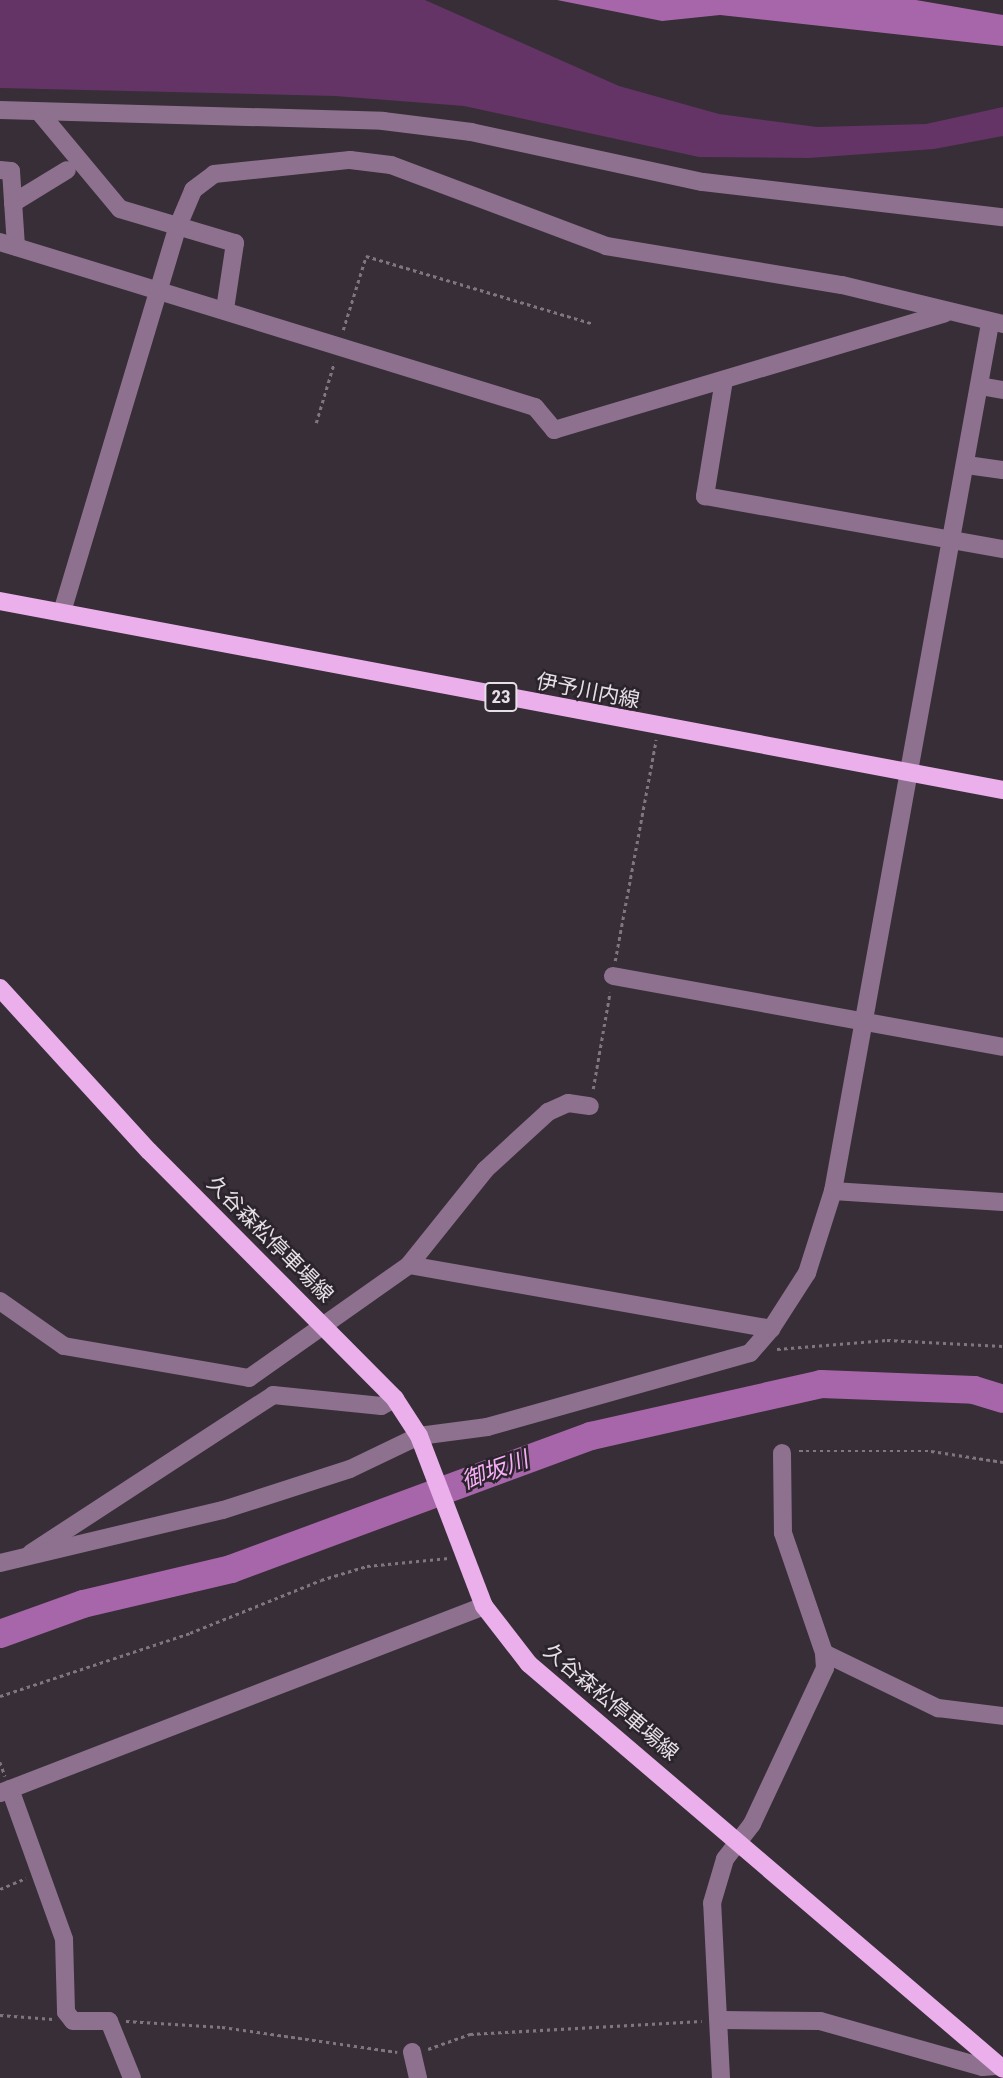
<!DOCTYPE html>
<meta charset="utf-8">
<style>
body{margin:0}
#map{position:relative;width:1003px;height:2078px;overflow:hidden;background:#372e37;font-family:"Roboto Condensed","Noto Sans JP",sans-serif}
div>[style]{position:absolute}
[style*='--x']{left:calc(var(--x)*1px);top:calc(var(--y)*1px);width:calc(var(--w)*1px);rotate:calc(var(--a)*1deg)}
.green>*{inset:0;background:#633465}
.water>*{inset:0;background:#a866aa}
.river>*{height:28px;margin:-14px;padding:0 14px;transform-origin:14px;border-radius:14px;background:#a866aa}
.path>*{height:2.5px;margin-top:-1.25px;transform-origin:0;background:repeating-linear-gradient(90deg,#7f777f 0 3.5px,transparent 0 7px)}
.minor>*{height:18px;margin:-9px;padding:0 9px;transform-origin:9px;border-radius:9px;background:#8e718e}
.major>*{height:18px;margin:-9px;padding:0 9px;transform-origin:9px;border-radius:9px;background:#ebafec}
span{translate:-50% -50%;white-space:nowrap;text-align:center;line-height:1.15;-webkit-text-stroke:5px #2c242c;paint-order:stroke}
.shield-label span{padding:2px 5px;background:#2c242c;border:2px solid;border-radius:5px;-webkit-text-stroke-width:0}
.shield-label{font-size:19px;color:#e6e0e6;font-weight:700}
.street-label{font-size:21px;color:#e6e0e6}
.water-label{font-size:23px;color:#f7b0f8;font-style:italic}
</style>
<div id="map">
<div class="green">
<i style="clip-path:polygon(0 0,425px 0,619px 86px,719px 114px,817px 127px,926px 124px,1003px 107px,1003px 136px,934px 149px,809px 158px,699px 157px,464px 106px,335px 96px,0 88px)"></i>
</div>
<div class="water">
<i style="clip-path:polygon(557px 0,916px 0,1003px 15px,1003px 46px,720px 15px,662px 21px)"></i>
</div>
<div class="river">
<i style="--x:0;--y:1634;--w:88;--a:-19.9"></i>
<i style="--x:83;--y:1604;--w:152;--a:-13.3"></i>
<i style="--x:231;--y:1569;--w:384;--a:-20.3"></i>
<i style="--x:591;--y:1436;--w:236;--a:-12.7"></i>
<i style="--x:821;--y:1384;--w:153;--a:2.2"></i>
<i style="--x:974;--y:1390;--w:30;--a:17"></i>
</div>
<div class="path">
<i style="--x:343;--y:330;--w:77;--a:-72.7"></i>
<i style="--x:366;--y:256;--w:235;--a:16.6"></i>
<i style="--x:316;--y:423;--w:63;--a:-73.3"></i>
<i style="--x:615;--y:961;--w:225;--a:-79.5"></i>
<i style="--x:593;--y:1089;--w:98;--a:-80.1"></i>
<i style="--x:777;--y:1349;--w:110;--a:-4.7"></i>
<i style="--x:887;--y:1340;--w:116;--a:3"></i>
<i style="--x:799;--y:1451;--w:132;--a:0"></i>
<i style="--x:931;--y:1451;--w:73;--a:8.7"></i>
<i style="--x:0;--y:1696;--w:200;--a:-18.3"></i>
<i style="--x:190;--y:1633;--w:141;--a:-22"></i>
<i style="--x:321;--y:1580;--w:48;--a:-16.9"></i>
<i style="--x:367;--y:1566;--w:82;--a:-5.6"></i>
<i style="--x:0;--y:1762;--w:15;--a:70"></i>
<i style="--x:0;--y:1889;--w:28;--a:-23"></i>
<i style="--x:0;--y:2015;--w:53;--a:4.3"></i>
<i style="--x:126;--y:2021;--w:96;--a:3.6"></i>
<i style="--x:222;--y:2027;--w:177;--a:8.1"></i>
<i style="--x:428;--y:2049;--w:45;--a:-19.7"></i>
<i style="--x:470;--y:2034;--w:232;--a:-3.2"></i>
</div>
<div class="minor">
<i style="--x:0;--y:110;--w:383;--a:1.6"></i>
<i style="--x:383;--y:121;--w:89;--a:7.1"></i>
<i style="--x:471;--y:132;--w:237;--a:12.2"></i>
<i style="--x:703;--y:182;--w:302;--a:6.7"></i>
<i style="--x:40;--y:113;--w:125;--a:50.2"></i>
<i style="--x:120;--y:209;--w:120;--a:16.5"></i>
<i style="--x:235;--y:243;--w:67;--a:98.6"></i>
<i style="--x:0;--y:170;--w:11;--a:5"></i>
<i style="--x:11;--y:171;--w:76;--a:86.2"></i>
<i style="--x:13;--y:203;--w:63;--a:-31.4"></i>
<i style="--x:0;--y:242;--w:560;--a:17.14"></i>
<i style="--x:535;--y:407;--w:30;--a:50"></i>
<i style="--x:554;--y:430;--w:407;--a:-16.6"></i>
<i style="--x:724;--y:380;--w:118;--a:99.3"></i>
<i style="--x:705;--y:496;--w:303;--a:10.1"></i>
<i style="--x:980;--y:386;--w:23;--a:10"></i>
<i style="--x:967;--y:465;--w:36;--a:8"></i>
<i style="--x:62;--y:612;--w:403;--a:-73.3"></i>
<i style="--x:178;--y:226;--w:39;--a:-67"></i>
<i style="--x:193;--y:190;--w:26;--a:-37"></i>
<i style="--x:214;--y:174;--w:137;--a:-5.9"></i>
<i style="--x:350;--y:160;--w:41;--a:7"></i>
<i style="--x:391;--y:165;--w:230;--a:20.6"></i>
<i style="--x:606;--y:246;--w:239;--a:9.4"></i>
<i style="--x:842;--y:285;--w:166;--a:13.6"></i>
<i style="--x:613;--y:976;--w:396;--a:10.3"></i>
<i style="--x:833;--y:1191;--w:170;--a:3.7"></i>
<i style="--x:409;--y:1265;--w:368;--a:10"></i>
<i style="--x:0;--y:1301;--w:78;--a:35.1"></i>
<i style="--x:64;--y:1346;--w:188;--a:9.8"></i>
<i style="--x:249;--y:1378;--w:196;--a:-35.2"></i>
<i style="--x:409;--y:1265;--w:122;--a:-51.3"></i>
<i style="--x:485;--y:1170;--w:86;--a:-42.6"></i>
<i style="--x:548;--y:1112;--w:22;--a:-24"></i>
<i style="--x:568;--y:1103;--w:22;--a:8"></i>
<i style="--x:782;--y:1453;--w:80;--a:89.3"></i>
<i style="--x:783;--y:1533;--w:127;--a:71.1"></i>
<i style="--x:31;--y:1553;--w:289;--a:-33.1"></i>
<i style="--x:273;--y:1395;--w:109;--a:5.8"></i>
<i style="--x:381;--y:1406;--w:16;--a:-27"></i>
<i style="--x:0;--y:1563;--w:229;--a:-13.4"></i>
<i style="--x:223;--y:1510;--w:133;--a:-17.9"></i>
<i style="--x:350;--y:1469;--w:76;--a:-25.6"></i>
<i style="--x:419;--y:1436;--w:69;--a:-7.5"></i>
<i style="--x:487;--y:1427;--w:273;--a:-15.7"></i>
<i style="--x:750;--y:1353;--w:32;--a:-49"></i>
<i style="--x:771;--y:1329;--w:67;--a:-57.3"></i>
<i style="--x:807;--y:1273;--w:86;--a:-72.4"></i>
<i style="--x:833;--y:1191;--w:881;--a:-79.74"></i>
<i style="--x:10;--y:1789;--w:159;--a:70.2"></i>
<i style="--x:64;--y:1939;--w:73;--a:88.4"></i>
<i style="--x:66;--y:2012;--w:11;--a:52"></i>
<i style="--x:73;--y:2021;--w:36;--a:0"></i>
<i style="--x:109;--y:2021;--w:61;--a:68"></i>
<i style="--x:0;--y:1793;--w:519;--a:-21.12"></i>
<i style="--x:722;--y:2020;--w:98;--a:0.6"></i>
<i style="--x:820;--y:2021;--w:169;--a:15.8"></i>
<i style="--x:983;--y:2067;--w:16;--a:-4"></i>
<i style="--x:412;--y:2052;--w:27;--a:77"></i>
<i style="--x:721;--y:2078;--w:175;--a:-92.9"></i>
<i style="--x:712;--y:1903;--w:46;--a:-73.5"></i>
<i style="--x:725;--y:1859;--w:44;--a:-52.4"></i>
<i style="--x:752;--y:1824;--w:172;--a:-64.9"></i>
<i style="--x:825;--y:1668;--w:15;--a:-94"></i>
<i style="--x:824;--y:1653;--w:127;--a:25.8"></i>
<i style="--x:938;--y:1708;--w:65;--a:7"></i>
</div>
<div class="major">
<i style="--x:0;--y:601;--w:1021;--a:10.67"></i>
<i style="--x:0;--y:988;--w:221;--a:47.6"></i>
<i style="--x:149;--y:1151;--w:349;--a:45.2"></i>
<i style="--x:395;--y:1399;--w:44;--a:57"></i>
<i style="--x:419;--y:1436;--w:182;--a:69.1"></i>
<i style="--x:484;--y:1606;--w:73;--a:52.2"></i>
<i style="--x:529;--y:1664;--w:623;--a:40.51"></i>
</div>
<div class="shield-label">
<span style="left:501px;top:697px">23</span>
</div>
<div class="street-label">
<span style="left:588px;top:691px;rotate:11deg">伊予川内線</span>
<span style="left:270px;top:1239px;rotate:45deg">久谷森松停車場線</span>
<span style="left:611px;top:1702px;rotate:40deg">久谷森松停車場線</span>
</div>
<div class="water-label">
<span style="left:495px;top:1471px;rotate:-20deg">御坂川</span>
</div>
</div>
